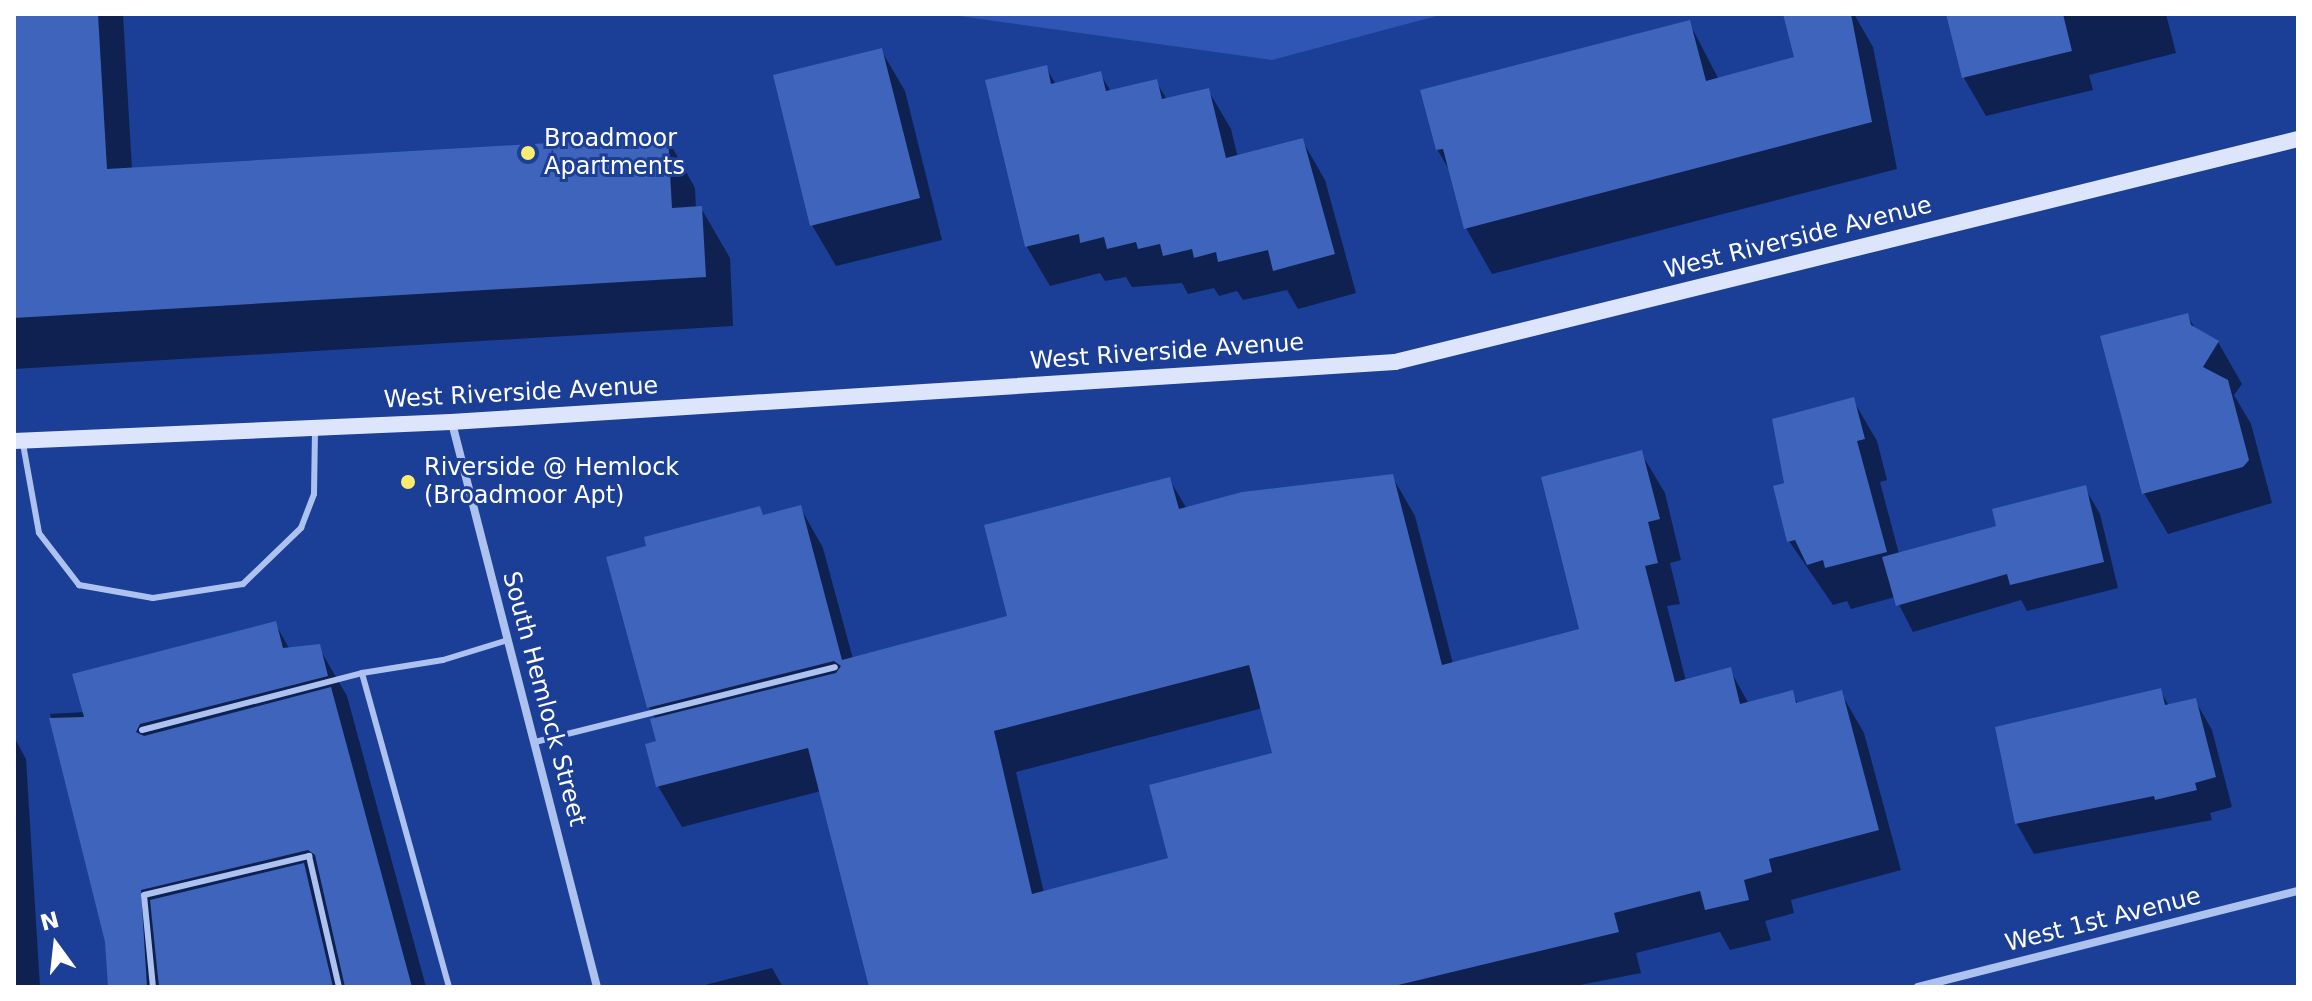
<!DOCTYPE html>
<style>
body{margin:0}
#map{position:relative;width:2312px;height:1001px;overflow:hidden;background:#1b3e96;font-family:"DejaVu Sans",sans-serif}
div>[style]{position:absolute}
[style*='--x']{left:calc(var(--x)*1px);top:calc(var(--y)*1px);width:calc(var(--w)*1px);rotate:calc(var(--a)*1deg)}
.green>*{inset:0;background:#2f56b4}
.shadow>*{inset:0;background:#0007}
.building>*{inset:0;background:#3f64bc}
.service>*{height:6px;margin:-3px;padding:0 3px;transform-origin:3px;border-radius:3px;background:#aec2f0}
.minor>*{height:8px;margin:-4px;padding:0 4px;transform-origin:4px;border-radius:4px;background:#aec2f0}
.secondary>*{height:16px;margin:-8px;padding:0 8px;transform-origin:8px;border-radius:8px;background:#dce5fb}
.dots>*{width:22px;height:22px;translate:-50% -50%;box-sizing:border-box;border:4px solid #1b3e96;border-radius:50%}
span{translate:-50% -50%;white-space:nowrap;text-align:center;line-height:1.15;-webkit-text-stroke:6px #1b3e96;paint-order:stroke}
.poi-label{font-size:24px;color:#fff}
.left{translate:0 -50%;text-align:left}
.street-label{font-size:24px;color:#fff}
.frame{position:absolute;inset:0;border:16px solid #fff;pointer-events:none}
.north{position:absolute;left:16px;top:905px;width:80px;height:80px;-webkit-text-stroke:6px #1b3e96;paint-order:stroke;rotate:345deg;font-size:22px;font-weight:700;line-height:32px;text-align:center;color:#fff}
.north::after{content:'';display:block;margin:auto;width:28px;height:36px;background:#fff;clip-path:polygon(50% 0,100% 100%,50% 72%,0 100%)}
</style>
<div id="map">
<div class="green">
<i style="clip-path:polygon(945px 14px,1444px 14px,1272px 60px)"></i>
</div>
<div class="shadow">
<i style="clip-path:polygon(14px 14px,123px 14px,132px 170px,667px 138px,695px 188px,696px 209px,701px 208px,730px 258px,733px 326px,14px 369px)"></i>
<i style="clip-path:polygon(1792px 14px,1854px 14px,1873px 47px,1897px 169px,1492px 274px,1466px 228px,1451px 173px,1437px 149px,1689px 22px,1719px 80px,1796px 59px)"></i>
<i style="clip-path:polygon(1948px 14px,2166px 14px,2176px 53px,2089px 75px,2093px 90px,1986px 116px,1964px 78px)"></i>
<i style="clip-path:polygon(881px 50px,905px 91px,942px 240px,836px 266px,812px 225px)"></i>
<i style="clip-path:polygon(1046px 67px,1056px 85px,1100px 73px,1111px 92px,1156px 81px,1167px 100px,1208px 90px,1231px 129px,1238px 158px,1302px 140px,1325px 180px,1356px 293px,1298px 309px,1287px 290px,1243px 300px,1237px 291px,1219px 296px,1214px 288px,1188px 294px,1182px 283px,1132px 287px,1126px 277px,1105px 281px,1100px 273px,1050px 286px,1027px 247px,987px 81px)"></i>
<i style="clip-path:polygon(2187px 315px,2196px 330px,2218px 342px,2242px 384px,2234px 395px,2251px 424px,2272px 503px,2168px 534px,2144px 493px)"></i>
<i style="clip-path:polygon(1853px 400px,1877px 441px,1887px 480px,1880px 482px,1899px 554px,1998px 528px,2085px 488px,2100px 514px,2118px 588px,2027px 611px,2021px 600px,1913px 632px,1895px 597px,1851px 609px,1847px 601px,1833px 605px,1789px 541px,1786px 485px)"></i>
<i style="clip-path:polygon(evenodd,1641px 453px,1665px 493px,1681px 560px,1670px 563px,1680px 604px,1667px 606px,1686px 681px,1730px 670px,1749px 704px,1792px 693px,1798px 704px,1841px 693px,1864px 733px,1901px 870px,1791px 900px,1794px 913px,1765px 921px,1771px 940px,1730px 950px,1720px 932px,1636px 953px,1641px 973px,1570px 987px,871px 987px,821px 791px,682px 827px,658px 786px,656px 720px,649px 707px,759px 508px,764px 517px,800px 507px,823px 548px,853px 659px,1010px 617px,1169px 479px,1187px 509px,1392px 476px,1415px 516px,1453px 664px,1582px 630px,1641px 453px,1263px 708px,1275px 754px,1170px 859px,1044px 893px,1016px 772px,1263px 708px)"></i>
<i style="clip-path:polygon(275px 623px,290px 650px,318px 646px,347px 696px,426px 987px,110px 987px,107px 942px,50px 714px,85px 712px)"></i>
<i style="clip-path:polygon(2160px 690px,2169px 706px,2195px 700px,2212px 730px,2232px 807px,2210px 813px,2212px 820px,2034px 854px,2017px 824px,1998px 728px)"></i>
<i style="clip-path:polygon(14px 737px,26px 759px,40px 987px,14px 987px)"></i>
<i style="clip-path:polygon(772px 968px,783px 987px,701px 987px,701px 986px)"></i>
</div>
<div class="building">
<i style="clip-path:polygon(14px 14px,98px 14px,107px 169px,668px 136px,672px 208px,702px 206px,706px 277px,14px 318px)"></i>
<i style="clip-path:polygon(1783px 14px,1851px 14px,1872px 122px,1464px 229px,1443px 149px,1436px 150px,1420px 90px,1690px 20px,1706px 81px,1794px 57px)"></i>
<i style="clip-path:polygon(1946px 14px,2063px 14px,2072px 51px,1962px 78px)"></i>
<i style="clip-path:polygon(882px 48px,920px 198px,810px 226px,773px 75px)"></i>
<i style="clip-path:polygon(1047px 65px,1051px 84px,1101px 71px,1106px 91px,1157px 79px,1162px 99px,1209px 88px,1226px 158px,1303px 138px,1335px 254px,1273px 271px,1268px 250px,1218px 262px,1216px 252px,1194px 258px,1192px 249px,1163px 256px,1160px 244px,1138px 249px,1136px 242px,1107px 249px,1104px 237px,1080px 243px,1079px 234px,1025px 247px,985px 80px)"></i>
<i style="clip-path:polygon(2188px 313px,2191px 325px,2219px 341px,2203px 367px,2228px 380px,2249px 460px,2243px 467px,2142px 494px,2100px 336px)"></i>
<i style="clip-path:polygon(1854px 397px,1865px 439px,1857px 441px,1887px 552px,1825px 568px,1823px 560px,1807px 565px,1795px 540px,1787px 542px,1773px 486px,1784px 483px,1772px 419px)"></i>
<i style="clip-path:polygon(evenodd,1642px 450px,1660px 519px,1648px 522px,1658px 563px,1645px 566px,1675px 682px,1731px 667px,1740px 704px,1793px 690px,1796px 703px,1842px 690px,1879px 830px,1769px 859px,1772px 872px,1744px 880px,1749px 900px,1705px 910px,1700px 891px,1614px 913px,1619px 932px,1390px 987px,869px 987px,808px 748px,656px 787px,645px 744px,656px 741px,650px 719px,836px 673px,841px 666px,834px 661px,647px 708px,606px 557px,646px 546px,644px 537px,760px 506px,763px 515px,801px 505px,842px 660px,1007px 616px,984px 525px,1170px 477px,1179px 509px,1242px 492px,1393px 474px,1442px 665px,1579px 629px,1541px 477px,1642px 450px,1249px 665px,1272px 753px,1149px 785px,1168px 858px,1032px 894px,994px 731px,1249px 665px)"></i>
<i style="clip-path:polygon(2086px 485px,2104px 562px,2010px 585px,2007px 574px,1896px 606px,1882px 557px,1996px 526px,1992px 509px)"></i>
<i style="clip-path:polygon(276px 621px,283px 648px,320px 644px,328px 676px,140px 724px,136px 732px,144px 736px,331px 687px,412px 987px,345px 987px,315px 855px,308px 850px,141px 890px,147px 987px,108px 987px,105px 942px,49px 718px,84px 717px,72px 674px)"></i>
<i style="clip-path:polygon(2161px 688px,2165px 705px,2196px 698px,2216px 777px,2195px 783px,2197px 790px,2155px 800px,2154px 796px,2015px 824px,1995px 727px)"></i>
<i style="clip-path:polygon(304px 863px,333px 987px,159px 987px,150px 900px)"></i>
</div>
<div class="service">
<i style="--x:23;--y:444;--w:90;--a:79.8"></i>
<i style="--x:39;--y:533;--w:66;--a:52.4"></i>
<i style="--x:79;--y:585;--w:75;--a:10"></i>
<i style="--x:153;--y:598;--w:91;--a:-8.8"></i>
<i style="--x:243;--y:584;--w:81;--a:-44"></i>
<i style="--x:301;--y:528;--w:36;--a:-69"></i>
<i style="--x:314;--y:494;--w:65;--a:-89.1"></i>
<i style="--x:142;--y:730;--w:227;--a:-14.5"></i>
<i style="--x:535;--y:742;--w:309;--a:-14"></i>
<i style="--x:153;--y:987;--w:92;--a:-95.6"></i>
<i style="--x:144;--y:895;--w:170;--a:-13.3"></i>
<i style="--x:309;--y:856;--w:134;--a:77.1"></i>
<i style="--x:449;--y:987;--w:326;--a:-105.5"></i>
<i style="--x:362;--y:673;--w:82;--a:-9.1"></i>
<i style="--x:443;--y:660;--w:68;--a:-17.1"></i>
</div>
<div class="minor">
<i style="--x:452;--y:423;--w:582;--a:75.58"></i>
<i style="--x:1918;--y:987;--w:392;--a:-14.2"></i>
</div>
<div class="secondary">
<i style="--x:14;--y:441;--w:437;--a:-2.5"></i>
<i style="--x:451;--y:422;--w:946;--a:-3.64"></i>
<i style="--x:1395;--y:362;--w:930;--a:-13.87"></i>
</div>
<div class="dots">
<i style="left:528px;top:153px;background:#ffeb6d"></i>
<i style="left:408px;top:482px;background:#ffeb6d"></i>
</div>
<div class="poi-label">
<span class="left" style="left:544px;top:153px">Broadmoor<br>Apartments</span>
<span class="left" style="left:424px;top:482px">Riverside @ Hemlock<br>(Broadmoor Apt)</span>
</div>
<div class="street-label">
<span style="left:1798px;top:238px;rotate:-14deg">West Riverside Avenue</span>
<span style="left:1167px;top:352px;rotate:-4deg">West Riverside Avenue</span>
<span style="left:521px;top:393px;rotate:-3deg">West Riverside Avenue</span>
<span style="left:544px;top:699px;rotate:75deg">South Hemlock Street</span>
<span style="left:2103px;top:920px;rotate:-14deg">West 1st Avenue</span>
</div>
<div class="frame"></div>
<div class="north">N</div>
</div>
